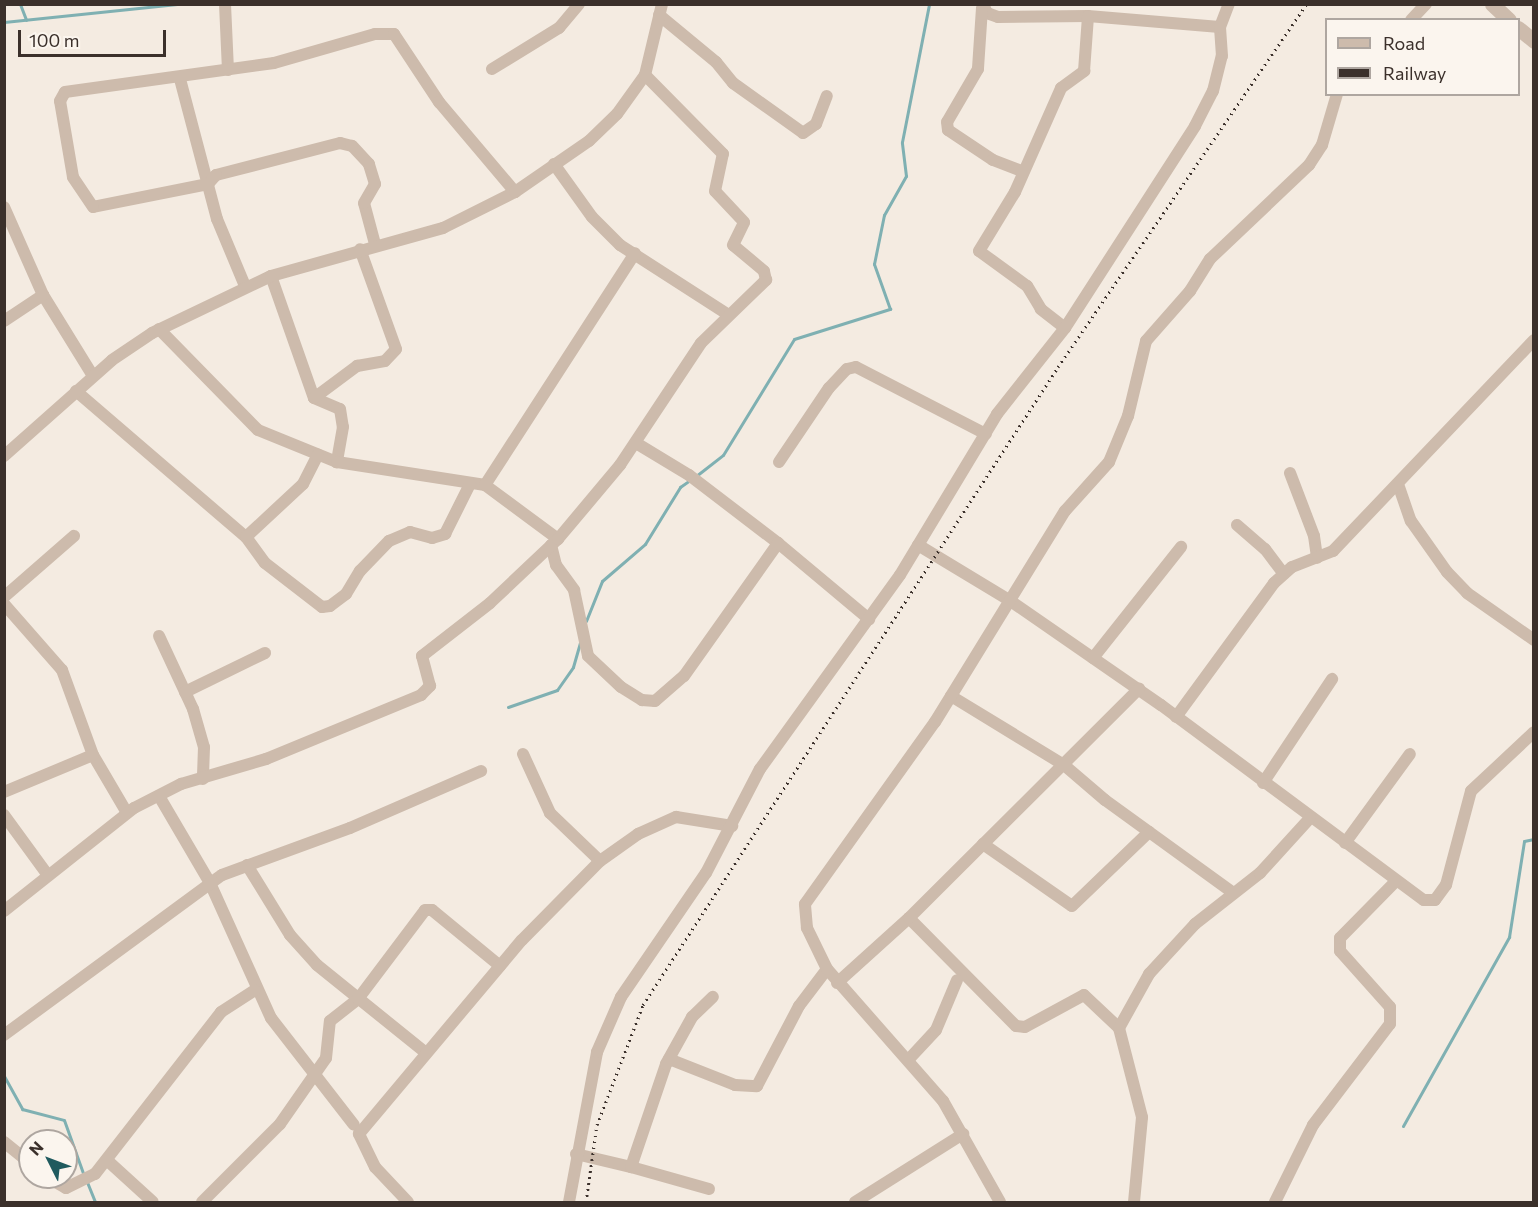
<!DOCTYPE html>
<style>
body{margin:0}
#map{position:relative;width:1538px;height:1207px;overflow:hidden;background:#f4ebe1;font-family:Commissioner,sans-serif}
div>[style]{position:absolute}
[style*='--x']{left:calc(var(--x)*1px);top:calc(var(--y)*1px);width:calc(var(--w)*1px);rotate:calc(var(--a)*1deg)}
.stream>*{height:3px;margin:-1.5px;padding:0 1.5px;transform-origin:1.5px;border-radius:1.5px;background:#7fb0b2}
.minor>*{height:12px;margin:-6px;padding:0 6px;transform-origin:6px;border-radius:6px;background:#cdbbac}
.tertiary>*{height:15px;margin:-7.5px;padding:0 7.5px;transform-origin:7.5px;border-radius:7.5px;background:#cdbbac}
.rail>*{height:3px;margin-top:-1.5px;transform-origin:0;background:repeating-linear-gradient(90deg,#3b302b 0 1.5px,transparent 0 6px)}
span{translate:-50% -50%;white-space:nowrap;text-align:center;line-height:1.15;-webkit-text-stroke:4.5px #fbf5ee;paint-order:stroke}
.frame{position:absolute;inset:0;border:6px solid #3b302b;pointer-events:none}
.legend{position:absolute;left:1325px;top:18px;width:195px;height:78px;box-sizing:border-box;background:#fbf5ee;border:2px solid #aea6a0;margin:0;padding:8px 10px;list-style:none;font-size:18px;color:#3b302b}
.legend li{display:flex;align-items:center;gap:12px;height:30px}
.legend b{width:30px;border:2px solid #aea6a0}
.north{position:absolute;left:18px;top:1129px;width:60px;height:60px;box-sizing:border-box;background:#fbf5ee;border:2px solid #aea6a0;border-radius:50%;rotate:312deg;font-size:16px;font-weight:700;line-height:24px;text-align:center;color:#3b302b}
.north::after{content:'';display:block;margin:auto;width:21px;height:27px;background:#1f5a5e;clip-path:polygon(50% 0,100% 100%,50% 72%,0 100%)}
.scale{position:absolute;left:18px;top:30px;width:148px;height:27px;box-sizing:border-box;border:3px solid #3b302b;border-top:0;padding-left:8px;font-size:18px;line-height:21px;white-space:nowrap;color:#3b302b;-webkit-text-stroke:4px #fbf5ee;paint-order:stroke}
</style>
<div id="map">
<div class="stream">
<i style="--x:20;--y:4;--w:17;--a:69"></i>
<i style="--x:4;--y:22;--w:174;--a:-5.9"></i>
<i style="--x:696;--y:476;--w:34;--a:-38"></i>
<i style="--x:723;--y:455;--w:136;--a:-58.5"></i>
<i style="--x:794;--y:339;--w:101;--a:-17.4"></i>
<i style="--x:890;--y:309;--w:48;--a:-109.6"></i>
<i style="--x:874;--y:264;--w:50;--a:-78.5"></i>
<i style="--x:884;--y:215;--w:45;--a:-60.6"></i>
<i style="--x:906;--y:176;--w:34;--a:-97"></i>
<i style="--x:902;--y:142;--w:141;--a:-78.9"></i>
<i style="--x:586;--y:621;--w:43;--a:-68.2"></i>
<i style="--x:602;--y:581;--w:57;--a:-40.7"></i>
<i style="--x:645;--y:544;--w:67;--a:-58.4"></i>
<i style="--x:680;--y:487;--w:12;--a:-35"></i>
<i style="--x:508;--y:707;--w:52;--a:-19.1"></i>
<i style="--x:557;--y:690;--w:28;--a:-55"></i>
<i style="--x:573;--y:667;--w:26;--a:-74"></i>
<i style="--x:4;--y:1076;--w:38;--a:61"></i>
<i style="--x:22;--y:1109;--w:43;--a:14.7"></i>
<i style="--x:64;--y:1120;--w:59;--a:70.3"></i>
<i style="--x:1403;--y:1126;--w:217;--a:-60.7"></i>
<i style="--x:1509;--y:937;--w:97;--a:-81.1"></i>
<i style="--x:1524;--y:841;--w:10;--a:-11"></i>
<i style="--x:87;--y:1182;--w:22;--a:68"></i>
</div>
<div class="minor">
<i style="--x:225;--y:4;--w:66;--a:87.4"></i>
<i style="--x:983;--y:4;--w:10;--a:66"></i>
<i style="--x:987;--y:13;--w:12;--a:20"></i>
<i style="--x:998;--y:17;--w:90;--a:-0.6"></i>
<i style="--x:1088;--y:16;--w:132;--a:4.8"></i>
<i style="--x:982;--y:8;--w:61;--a:93.8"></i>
<i style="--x:978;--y:69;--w:61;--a:120.3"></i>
<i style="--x:947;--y:122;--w:8;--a:83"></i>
<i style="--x:948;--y:130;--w:54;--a:33.7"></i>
<i style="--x:993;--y:160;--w:31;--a:21"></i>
<i style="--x:659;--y:15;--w:74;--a:39.5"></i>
<i style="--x:716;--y:62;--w:27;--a:51"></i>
<i style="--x:733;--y:83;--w:86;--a:35.5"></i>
<i style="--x:803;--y:133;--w:16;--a:-35"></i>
<i style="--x:816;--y:124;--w:30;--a:-69"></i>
<i style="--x:1411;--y:20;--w:22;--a:-47"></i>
<i style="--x:492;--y:69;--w:79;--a:-31.5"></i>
<i style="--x:559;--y:28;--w:31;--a:-50"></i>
<i style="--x:180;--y:79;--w:145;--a:75.2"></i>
<i style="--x:217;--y:219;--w:73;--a:67.3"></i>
<i style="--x:554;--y:164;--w:65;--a:54.4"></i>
<i style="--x:592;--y:217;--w:40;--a:45"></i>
<i style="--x:620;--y:245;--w:127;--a:32.8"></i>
<i style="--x:4;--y:207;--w:96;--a:66.1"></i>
<i style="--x:43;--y:295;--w:95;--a:58.3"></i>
<i style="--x:375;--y:244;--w:42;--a:-105"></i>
<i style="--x:364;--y:203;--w:22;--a:-60"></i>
<i style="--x:375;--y:184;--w:21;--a:-107"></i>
<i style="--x:369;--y:164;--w:25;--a:-133"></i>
<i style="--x:352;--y:146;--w:12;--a:-166"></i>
<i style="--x:340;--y:143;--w:128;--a:165.5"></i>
<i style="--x:216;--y:175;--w:12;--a:132"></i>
<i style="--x:208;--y:184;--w:117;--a:168.7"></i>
<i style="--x:93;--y:207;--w:36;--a:-124"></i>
<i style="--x:73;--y:177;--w:77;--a:-99.7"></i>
<i style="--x:60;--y:101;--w:10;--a:-61"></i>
<i style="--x:65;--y:92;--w:211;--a:-7.9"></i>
<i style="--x:274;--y:63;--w:105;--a:-16"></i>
<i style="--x:375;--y:34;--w:19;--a:0"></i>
<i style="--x:394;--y:34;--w:82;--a:56.5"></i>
<i style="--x:439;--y:102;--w:118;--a:49.8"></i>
<i style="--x:271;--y:276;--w:129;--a:70.6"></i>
<i style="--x:314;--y:398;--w:28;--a:23"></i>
<i style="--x:340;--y:409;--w:18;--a:81"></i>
<i style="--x:343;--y:427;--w:36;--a:100"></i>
<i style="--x:4;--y:321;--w:47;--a:-33.7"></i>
<i style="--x:1065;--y:328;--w:31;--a:-142"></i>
<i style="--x:1041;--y:309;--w:27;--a:-121"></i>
<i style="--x:1027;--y:286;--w:59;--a:-143.9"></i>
<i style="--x:979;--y:251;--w:69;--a:-58.6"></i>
<i style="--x:1015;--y:192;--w:114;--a:-66.1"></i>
<i style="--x:1061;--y:88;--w:29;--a:-36"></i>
<i style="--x:1084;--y:71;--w:55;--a:-85.8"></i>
<i style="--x:159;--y:329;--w:141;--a:45.6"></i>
<i style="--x:258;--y:430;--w:85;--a:22.1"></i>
<i style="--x:337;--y:462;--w:150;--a:8.8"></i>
<i style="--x:485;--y:485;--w:91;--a:36.5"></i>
<i style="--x:76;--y:391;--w:224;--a:40.7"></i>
<i style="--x:246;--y:537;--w:32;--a:54"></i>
<i style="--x:265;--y:563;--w:72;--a:37.7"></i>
<i style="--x:322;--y:607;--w:8;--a:-7"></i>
<i style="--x:330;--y:606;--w:20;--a:-37"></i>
<i style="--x:346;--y:594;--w:27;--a:-59"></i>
<i style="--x:360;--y:571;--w:42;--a:-46"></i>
<i style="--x:389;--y:541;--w:23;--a:-23"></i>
<i style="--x:410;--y:532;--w:23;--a:15"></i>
<i style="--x:432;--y:538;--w:14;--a:-17"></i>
<i style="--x:445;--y:534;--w:56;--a:-63.4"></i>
<i style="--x:314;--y:398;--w:54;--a:-36.7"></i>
<i style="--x:357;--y:366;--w:28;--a:-10"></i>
<i style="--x:385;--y:361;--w:16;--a:-47"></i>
<i style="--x:396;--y:349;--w:106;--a:-109.8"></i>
<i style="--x:636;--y:443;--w:62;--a:31.1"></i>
<i style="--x:689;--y:475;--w:112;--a:37.4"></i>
<i style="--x:4;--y:456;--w:144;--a:-41.6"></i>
<i style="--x:112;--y:360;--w:48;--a:-34"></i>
<i style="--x:152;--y:333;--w:132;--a:-25.6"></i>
<i style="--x:271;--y:276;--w:179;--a:-15.6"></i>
<i style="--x:443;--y:228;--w:80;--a:-26.6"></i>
<i style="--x:515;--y:192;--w:90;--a:-34.6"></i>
<i style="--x:589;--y:141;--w:39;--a:-44"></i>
<i style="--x:617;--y:114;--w:48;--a:-54.3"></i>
<i style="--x:645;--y:75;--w:73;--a:-76.5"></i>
<i style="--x:779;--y:462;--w:89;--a:-56"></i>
<i style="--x:829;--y:388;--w:26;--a:-47"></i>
<i style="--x:847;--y:369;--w:9;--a:-13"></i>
<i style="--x:856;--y:367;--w:146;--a:27.3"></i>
<i style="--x:1290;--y:473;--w:67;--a:69.1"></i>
<i style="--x:1314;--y:536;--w:22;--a:82"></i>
<i style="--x:485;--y:485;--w:276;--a:-57.1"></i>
<i style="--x:1399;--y:487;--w:36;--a:71"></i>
<i style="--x:1411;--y:521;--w:62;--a:54.8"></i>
<i style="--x:1447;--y:572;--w:29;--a:46"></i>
<i style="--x:1467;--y:593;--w:82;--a:35"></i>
<i style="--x:1237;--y:525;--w:37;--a:41"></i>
<i style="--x:1265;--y:549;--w:31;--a:53"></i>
<i style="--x:246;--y:537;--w:78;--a:-42.9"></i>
<i style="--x:303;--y:484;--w:33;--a:-63"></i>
<i style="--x:551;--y:545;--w:21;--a:76"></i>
<i style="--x:556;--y:565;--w:31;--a:54"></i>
<i style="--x:574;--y:590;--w:67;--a:78"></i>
<i style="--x:588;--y:656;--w:45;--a:43.2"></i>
<i style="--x:621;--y:687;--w:25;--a:32"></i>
<i style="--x:642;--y:700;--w:13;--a:4"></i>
<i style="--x:655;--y:701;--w:38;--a:-41"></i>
<i style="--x:684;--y:676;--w:163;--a:-54.7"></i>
<i style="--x:778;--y:543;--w:119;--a:39.9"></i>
<i style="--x:918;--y:545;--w:110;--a:31.2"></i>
<i style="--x:1012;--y:602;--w:181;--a:34.7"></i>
<i style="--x:1161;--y:705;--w:327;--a:36.6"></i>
<i style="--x:1424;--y:900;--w:11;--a:0"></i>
<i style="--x:1435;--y:900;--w:19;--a:-54"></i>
<i style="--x:1446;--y:885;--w:97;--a:-75.1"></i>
<i style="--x:1471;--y:791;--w:86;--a:-43.1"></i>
<i style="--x:4;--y:597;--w:93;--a:-41.1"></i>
<i style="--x:4;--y:604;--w:88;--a:48.7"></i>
<i style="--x:62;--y:670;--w:90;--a:70"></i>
<i style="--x:93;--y:755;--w:67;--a:59.6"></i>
<i style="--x:159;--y:636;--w:81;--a:65"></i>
<i style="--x:193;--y:709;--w:40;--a:74"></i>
<i style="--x:204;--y:747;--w:32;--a:92"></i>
<i style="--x:1093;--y:658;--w:142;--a:-51.6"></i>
<i style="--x:185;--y:692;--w:89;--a:-26"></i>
<i style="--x:951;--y:696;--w:132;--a:31.4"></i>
<i style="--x:1064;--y:765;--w:54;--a:40.5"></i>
<i style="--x:1105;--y:800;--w:157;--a:35.9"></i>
<i style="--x:1176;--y:717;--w:166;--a:-53.8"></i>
<i style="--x:1274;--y:583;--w:24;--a:-42"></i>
<i style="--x:1292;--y:567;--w:44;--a:-21.3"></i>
<i style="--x:1333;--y:551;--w:291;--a:-46.4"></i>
<i style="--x:523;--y:754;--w:65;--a:65.4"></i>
<i style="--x:550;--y:813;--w:69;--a:43.8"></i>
<i style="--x:1263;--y:783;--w:125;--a:-56.4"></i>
<i style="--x:4;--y:792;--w:96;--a:-22.6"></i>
<i style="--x:159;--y:796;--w:101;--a:59.6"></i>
<i style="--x:210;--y:883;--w:148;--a:65.7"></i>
<i style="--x:271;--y:1018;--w:135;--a:52.2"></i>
<i style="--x:4;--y:815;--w:73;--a:53.9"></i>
<i style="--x:1345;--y:843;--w:110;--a:-53.9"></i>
<i style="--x:983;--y:844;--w:108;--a:34.9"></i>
<i style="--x:1072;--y:906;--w:107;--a:-43.9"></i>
<i style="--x:247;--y:865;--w:82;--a:58.4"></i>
<i style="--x:290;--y:935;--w:40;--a:48"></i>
<i style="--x:317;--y:965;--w:140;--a:38.9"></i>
<i style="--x:4;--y:911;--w:166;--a:-38.4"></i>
<i style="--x:134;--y:808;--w:53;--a:-27.1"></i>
<i style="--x:181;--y:784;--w:89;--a:-16.4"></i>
<i style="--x:266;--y:759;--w:168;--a:-22.4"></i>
<i style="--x:421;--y:695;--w:13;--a:-45"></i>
<i style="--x:430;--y:686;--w:31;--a:-105"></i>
<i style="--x:422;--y:656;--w:86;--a:-37.9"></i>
<i style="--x:490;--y:603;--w:93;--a:-43.3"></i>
<i style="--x:558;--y:539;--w:97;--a:-50"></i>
<i style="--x:620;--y:465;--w:146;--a:-56.4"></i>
<i style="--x:701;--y:343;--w:91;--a:-44.1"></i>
<i style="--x:766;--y:280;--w:9;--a:-103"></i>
<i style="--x:764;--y:271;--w:40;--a:-140"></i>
<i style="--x:733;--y:245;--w:25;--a:-64"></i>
<i style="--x:744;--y:222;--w:42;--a:-133.1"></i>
<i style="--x:715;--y:191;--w:38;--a:-78"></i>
<i style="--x:723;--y:154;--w:111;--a:-134.6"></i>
<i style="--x:909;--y:918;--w:152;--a:45.3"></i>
<i style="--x:1016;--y:1026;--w:9;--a:6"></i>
<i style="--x:1025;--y:1027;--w:67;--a:-28.5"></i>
<i style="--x:1084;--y:995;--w:48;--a:43.3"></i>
<i style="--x:837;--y:983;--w:97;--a:-42.1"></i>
<i style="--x:909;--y:918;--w:325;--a:-44.9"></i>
<i style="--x:4;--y:1035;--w:270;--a:-36.3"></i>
<i style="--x:222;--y:875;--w:136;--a:-20.2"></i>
<i style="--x:350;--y:828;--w:143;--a:-23.5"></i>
<i style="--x:910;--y:1058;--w:38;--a:-47"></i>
<i style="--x:936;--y:1030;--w:54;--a:-67.2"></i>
<i style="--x:669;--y:1059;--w:71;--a:21.5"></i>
<i style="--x:735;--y:1085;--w:22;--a:3"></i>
<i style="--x:757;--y:1086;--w:90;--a:-62.3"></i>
<i style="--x:799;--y:1006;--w:46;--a:-52.9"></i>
<i style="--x:4;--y:1142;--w:33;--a:39"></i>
<i style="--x:576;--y:1154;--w:57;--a:13.3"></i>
<i style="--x:109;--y:1162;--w:59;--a:42.3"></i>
<i style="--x:47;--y:1177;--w:22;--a:30"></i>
<i style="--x:66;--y:1188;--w:32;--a:-26"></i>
<i style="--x:95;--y:1174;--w:205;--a:-52.1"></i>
<i style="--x:221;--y:1012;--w:40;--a:-32.9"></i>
<i style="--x:709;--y:1189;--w:81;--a:-164.2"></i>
<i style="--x:631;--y:1167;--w:109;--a:-71.2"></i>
<i style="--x:666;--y:1064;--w:54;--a:-61"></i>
<i style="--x:692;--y:1017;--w:29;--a:-44"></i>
<i style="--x:202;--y:1202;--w:110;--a:-45"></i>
<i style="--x:280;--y:1124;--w:80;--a:-55.1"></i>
<i style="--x:326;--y:1058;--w:37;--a:-84"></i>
<i style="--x:330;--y:1021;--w:36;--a:-38"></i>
<i style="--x:358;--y:999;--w:111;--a:-53"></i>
<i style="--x:425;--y:910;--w:7;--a:0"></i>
<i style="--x:432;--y:910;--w:88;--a:39.5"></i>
<i style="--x:408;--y:1202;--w:48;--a:-133.3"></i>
<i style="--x:375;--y:1167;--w:37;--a:-116"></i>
<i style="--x:359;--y:1134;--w:253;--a:-50"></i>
<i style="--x:522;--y:940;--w:111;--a:-45.4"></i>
<i style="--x:600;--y:861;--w:47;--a:-35.4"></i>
<i style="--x:638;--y:834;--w:42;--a:-24.1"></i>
<i style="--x:676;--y:817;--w:57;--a:9.1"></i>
<i style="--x:569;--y:1202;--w:153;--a:-79.4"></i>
<i style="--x:597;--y:1052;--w:60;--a:-66.4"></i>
<i style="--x:621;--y:997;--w:150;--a:-55.6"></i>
<i style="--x:706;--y:873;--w:117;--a:-62.6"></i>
<i style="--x:760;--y:769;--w:239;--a:-54.2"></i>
<i style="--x:900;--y:575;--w:188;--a:-58.9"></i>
<i style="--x:997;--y:414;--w:110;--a:-51.7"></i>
<i style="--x:1065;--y:328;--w:240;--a:-57.2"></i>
<i style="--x:1195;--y:126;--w:39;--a:-63"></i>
<i style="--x:1213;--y:91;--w:36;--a:-76"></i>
<i style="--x:1222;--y:56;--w:29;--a:-94"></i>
<i style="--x:1220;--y:27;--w:25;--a:-69"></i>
<i style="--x:855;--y:1202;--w:128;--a:-32.2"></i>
<i style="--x:1000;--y:1202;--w:116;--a:-119.4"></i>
<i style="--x:943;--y:1101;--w:176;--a:-131.3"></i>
<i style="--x:827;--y:969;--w:46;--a:-116"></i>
<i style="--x:807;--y:928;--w:24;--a:-95"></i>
<i style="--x:805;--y:904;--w:224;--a:-54.5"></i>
<i style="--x:935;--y:722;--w:248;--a:-58.4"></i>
<i style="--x:1065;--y:511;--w:66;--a:-48.1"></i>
<i style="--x:1109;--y:462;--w:50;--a:-67.6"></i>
<i style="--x:1128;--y:416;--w:77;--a:-76.5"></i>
<i style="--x:1146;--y:341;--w:67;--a:-48.7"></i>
<i style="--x:1190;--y:291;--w:38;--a:-58"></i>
<i style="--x:1210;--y:259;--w:137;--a:-43.5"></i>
<i style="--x:1309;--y:165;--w:24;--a:-57"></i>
<i style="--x:1322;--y:145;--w:53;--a:-73.6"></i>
<i style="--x:1134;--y:1202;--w:85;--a:-84.6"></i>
<i style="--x:1142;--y:1117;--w:92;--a:-104.5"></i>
<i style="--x:1119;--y:1028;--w:62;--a:-60.9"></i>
<i style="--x:1149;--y:974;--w:68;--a:-47.4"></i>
<i style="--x:1195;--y:924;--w:83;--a:-38.1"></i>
<i style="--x:1260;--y:873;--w:74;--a:-47.7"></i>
<i style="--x:1275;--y:1202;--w:86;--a:-63.7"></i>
<i style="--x:1313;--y:1125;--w:127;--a:-52.7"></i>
<i style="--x:1390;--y:1024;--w:17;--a:-90"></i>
<i style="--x:1390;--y:1007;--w:75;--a:-131.8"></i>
<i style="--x:1340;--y:951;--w:13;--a:-90"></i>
<i style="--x:1340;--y:938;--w:78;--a:-45.5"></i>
</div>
<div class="tertiary">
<i style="--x:1492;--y:4;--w:23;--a:43"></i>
<i style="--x:1518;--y:28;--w:21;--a:39"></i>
</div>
<div class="rail">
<i style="--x:586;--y:1202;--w:78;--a:-81.9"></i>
<i style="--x:597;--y:1125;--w:129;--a:-69"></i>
<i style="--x:643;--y:1005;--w:761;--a:-56.96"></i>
<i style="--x:1058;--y:367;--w:440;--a:-55.6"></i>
</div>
<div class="frame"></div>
<ul class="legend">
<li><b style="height:8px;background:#cdbbac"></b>Road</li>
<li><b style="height:8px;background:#3b302b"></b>Railway</li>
</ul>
<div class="north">N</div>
<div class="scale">100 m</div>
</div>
